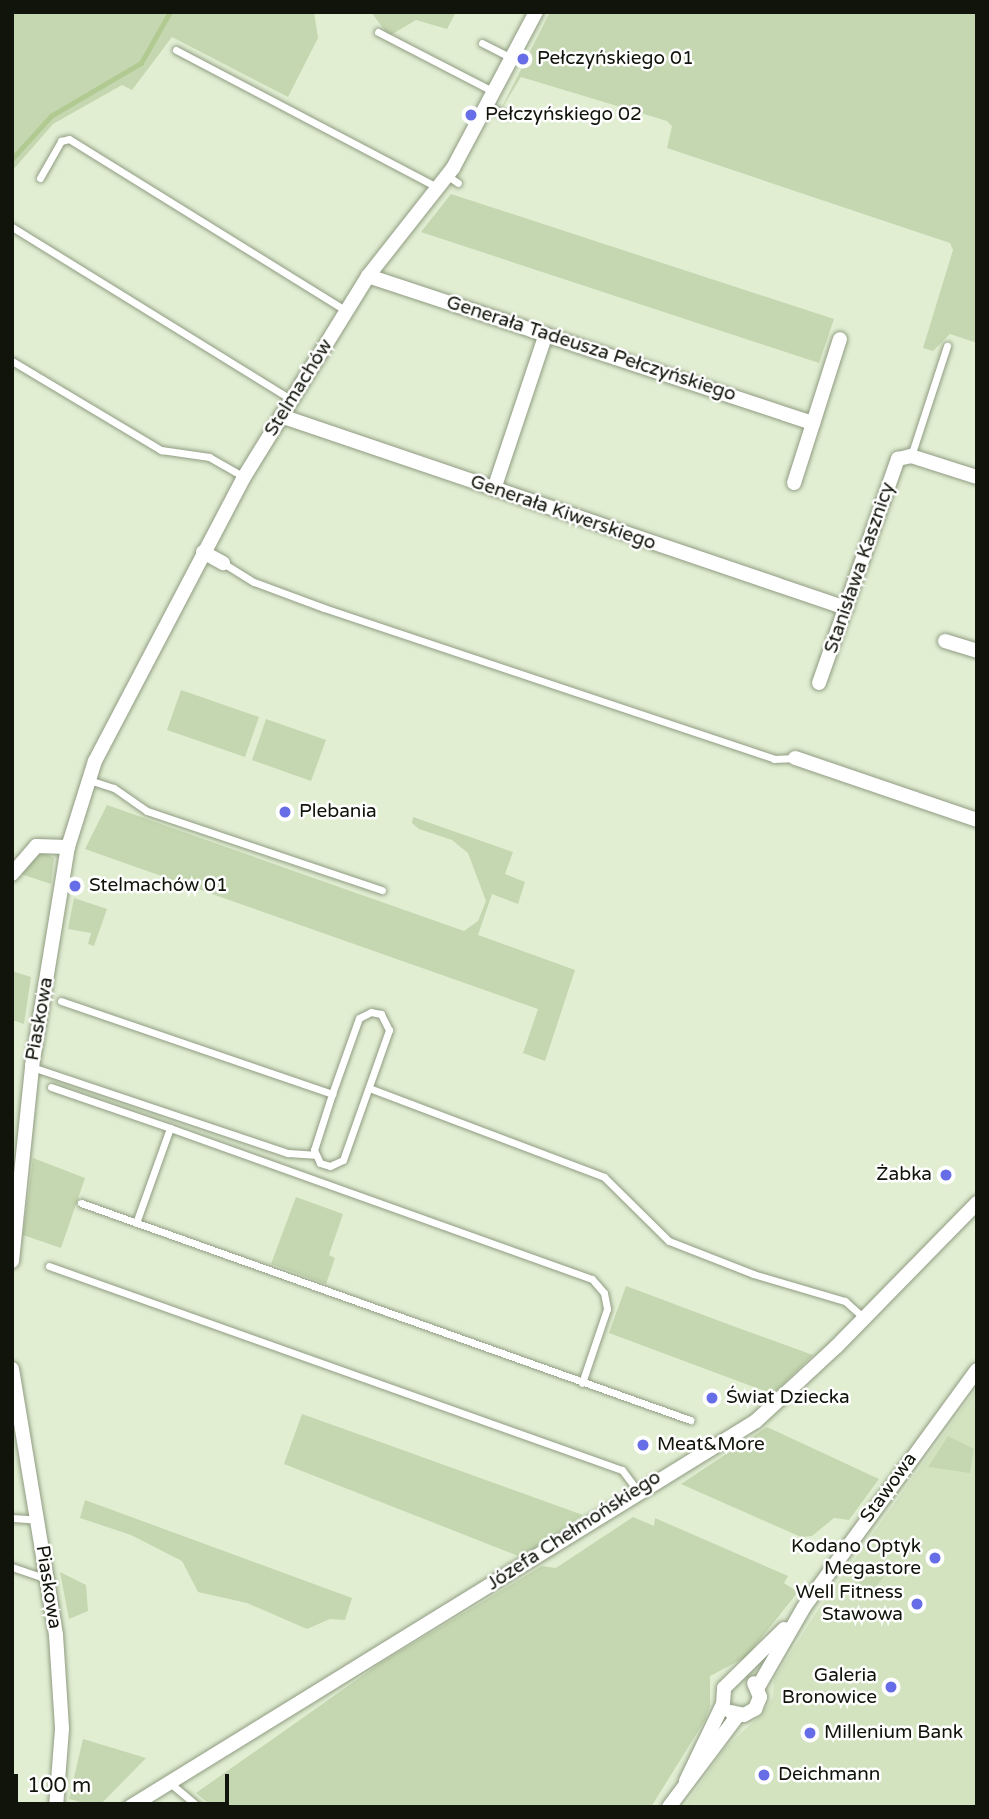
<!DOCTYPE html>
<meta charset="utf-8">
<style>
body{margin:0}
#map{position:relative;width:989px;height:1819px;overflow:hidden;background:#e1eed2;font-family:"Varela Round",sans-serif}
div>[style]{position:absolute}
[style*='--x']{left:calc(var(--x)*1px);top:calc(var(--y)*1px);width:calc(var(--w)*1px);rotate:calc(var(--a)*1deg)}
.built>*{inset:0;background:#d3e3c0}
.green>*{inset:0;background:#c5d7b0}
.stream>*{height:4.5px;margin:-2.25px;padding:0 2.25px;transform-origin:2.25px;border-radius:2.25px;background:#b1ca91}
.roads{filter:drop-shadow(0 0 2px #909c82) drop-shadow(0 0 2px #909c82)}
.service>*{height:7px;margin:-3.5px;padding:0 3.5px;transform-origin:3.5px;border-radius:3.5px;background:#fff}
.minor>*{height:14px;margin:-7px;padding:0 7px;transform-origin:7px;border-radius:7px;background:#fff}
.dots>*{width:19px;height:19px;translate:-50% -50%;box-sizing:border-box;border:4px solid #fff;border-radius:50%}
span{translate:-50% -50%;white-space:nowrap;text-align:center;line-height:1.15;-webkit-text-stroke:5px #fff;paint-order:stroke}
.poi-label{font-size:19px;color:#10140a}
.left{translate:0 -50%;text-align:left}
.right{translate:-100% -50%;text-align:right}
.street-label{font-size:19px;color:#10140a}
.frame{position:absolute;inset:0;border:14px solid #10140a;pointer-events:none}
.scale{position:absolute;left:14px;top:1774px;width:215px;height:32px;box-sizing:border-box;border:4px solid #10140a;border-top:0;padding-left:9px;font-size:21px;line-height:24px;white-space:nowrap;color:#10140a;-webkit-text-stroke:5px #fff;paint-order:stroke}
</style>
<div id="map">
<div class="built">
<i style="clip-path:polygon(977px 1388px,977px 1807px,684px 1807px,725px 1748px,763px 1713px,773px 1697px,774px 1679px,814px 1616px)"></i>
</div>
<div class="green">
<i style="clip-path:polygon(12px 12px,314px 12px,318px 38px,288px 97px,172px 37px,132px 90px,122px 85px,53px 124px,12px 171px)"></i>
<i style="clip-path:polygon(371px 12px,456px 12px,447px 29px,416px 20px,389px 36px)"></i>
<i style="clip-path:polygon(550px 12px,977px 12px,977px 343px,950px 334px,933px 351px,923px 348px,953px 250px,950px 243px,667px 148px,672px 126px,667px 121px,521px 77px,499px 113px)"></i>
<i style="clip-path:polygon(451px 194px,834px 319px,819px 363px,421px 232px)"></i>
<i style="clip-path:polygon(181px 690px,259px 717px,245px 757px,167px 730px)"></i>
<i style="clip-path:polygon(266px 719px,326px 740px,311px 781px,252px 760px)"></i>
<i style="clip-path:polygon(107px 805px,464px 931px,478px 921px,486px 901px,468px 853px,452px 840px,419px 829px,412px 823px,413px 817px,513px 852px,505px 874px,525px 882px,518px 904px,492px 894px,478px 935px,575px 970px,545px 1061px,523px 1053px,538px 1009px,85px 849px)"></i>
<i style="clip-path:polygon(45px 853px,54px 858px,51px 884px,18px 873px,32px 857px)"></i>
<i style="clip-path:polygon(74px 898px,107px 909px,94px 946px,88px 944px,91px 933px,68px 929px)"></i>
<i style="clip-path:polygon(12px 971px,31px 977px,24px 1024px,12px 1020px)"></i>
<i style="clip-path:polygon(33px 1158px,85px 1178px,61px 1248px,23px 1235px)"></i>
<i style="clip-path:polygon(296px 1197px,343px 1214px,329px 1255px,335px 1258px,326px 1284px,271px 1264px)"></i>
<i style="clip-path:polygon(626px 1286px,730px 1325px,813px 1355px,773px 1394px,609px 1333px)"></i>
<i style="clip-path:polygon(302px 1414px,386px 1444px,583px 1515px,521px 1557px,284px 1464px)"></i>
<i style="clip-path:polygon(767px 1427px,879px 1479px,849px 1520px,834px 1518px,812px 1536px,801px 1537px,681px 1484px)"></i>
<i style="clip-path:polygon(948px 1436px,974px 1449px,970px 1473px,928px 1467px)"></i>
<i style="clip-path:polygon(85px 1500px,352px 1598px,345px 1620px,330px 1619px,307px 1629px,247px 1603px,198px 1592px,182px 1561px,131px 1535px,80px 1518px)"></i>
<i style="clip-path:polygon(633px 1517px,654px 1526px,655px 1518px,788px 1576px,784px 1583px,798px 1592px,746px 1657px,710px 1676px,710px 1706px,705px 1720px,651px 1807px,213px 1807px,196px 1793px,382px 1662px,542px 1566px,556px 1568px)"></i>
<i style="clip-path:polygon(877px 1563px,889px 1569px,868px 1598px,858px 1586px,861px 1573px,865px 1566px)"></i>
<i style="clip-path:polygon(60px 1572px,86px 1585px,88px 1611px,69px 1619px)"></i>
<i style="clip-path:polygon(83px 1739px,146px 1758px,98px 1807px,69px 1799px)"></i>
</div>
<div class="stream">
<i style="--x:12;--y:159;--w:58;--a:-47.8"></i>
<i style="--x:51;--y:116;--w:104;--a:-30.5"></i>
<i style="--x:141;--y:63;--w:59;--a:-60.4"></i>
</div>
<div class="roads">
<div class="service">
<i style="--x:378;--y:32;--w:131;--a:27.3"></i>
<i style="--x:482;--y:43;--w:34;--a:27"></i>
<i style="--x:176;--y:50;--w:297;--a:27.7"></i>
<i style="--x:487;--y:106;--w:21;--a:25"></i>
<i style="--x:448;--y:176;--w:12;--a:35"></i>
<i style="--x:40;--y:178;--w:43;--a:-60.4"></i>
<i style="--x:61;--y:141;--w:8;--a:-14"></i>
<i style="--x:69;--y:139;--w:326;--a:31.8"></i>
<i style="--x:12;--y:227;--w:328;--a:31.7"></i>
<i style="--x:12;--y:361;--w:174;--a:30.9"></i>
<i style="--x:161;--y:450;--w:49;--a:8.3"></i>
<i style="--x:209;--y:457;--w:40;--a:29.7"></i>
<i style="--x:911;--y:456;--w:116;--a:-71.9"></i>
<i style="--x:223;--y:563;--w:36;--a:32"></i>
<i style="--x:254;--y:582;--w:75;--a:20.4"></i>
<i style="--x:324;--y:608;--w:475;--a:18.5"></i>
<i style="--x:774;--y:759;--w:21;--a:-3"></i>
<i style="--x:89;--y:780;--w:26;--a:18"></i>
<i style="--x:114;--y:788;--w:40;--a:34.9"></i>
<i style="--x:147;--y:811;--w:248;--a:18.6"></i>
<i style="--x:61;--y:1001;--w:287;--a:18.9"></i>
<i style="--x:332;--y:1094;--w:59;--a:107.8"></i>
<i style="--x:314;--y:1150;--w:14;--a:65"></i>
<i style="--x:320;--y:1163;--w:10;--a:17"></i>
<i style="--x:330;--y:1166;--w:14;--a:-25"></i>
<i style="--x:343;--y:1160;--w:138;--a:-70.5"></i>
<i style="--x:389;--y:1030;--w:18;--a:-117"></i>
<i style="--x:381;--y:1014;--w:10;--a:-169"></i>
<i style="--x:371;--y:1012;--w:13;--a:153"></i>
<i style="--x:359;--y:1018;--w:81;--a:109.6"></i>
<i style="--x:32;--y:1067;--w:270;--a:18.6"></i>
<i style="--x:288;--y:1153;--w:26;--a:4"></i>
<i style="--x:51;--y:1087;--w:126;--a:19"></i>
<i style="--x:369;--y:1088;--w:251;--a:20.7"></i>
<i style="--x:604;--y:1177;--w:91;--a:44.6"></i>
<i style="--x:669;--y:1241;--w:90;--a:21.4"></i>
<i style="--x:753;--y:1274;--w:96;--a:16.4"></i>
<i style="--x:845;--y:1301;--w:25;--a:42"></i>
<i style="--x:81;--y:1203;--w:647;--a:19.61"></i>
<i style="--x:136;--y:1223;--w:101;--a:-70.3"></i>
<i style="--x:170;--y:1128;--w:448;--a:19.7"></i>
<i style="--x:592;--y:1279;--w:18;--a:49"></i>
<i style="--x:604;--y:1293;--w:16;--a:79"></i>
<i style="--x:607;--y:1309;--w:78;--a:108.7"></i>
<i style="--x:49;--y:1266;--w:608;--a:19.6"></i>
<i style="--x:622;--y:1470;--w:25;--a:53"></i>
<i style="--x:12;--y:1518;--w:26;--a:4"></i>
<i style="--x:12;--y:1567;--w:37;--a:19"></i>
<i style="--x:170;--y:1783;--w:38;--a:40"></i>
</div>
<div class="minor">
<i style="--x:368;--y:276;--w:469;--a:18.3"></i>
<i style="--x:281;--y:416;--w:597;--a:18.77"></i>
<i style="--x:794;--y:483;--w:151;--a:-72.3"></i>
<i style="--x:494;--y:489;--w:163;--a:-71.5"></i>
<i style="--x:203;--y:552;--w:23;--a:29"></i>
<i style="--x:945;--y:641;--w:34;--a:17"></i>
<i style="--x:819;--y:683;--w:238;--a:-70.6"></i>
<i style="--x:898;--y:459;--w:13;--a:-13"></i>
<i style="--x:911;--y:456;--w:69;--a:17.7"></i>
<i style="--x:795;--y:758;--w:192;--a:18.8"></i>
<i style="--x:12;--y:874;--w:37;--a:-49"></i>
<i style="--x:36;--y:846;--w:32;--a:2"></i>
<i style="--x:12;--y:1261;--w:196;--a:-84.1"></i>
<i style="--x:32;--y:1066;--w:222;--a:-80.7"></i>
<i style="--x:68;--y:847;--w:90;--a:-72.6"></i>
<i style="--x:95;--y:761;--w:321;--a:-62.3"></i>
<i style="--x:244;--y:477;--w:236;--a:-58.3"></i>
<i style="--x:368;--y:276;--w:137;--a:-51.8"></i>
<i style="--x:453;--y:168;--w:177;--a:-62"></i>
<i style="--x:12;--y:1369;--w:270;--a:80.6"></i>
<i style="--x:56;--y:1635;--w:94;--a:86.3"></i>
<i style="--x:62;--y:1729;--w:78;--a:94.4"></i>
<i style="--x:758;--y:1687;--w:92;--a:-60.1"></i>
<i style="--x:804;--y:1607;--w:293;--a:-53.9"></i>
<i style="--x:731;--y:1712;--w:13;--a:13"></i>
<i style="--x:744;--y:1715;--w:13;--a:-29"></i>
<i style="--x:755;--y:1709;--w:13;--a:-67"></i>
<i style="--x:760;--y:1697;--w:15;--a:-113"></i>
<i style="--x:686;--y:1781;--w:85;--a:-64.3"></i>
<i style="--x:723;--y:1704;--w:16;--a:-86"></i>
<i style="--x:724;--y:1688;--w:84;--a:-44.5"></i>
<i style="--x:130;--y:1807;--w:735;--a:-31.66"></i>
<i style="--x:756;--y:1421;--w:109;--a:-42.8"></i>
<i style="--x:836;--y:1347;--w:202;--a:-45.6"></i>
<i style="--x:669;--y:1807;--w:115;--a:-53.1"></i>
</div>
</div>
<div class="dots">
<i style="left:523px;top:59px;background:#676de6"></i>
<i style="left:471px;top:115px;background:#676de6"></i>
<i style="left:285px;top:812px;background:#676de6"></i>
<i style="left:75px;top:886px;background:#676de6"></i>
<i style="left:946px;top:1175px;background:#676de6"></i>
<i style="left:712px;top:1398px;background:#676de6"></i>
<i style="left:643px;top:1445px;background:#676de6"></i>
<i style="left:935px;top:1558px;background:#676de6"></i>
<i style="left:917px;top:1604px;background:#676de6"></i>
<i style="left:891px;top:1687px;background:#676de6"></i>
<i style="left:810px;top:1733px;background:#676de6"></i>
<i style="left:764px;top:1775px;background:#676de6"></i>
</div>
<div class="poi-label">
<span class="left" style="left:537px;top:59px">Pełczyńskiego 01</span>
<span class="left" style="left:485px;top:115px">Pełczyńskiego 02</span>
<span class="left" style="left:299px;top:812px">Plebania</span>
<span class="left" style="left:89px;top:886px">Stelmachów 01</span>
<span class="right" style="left:932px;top:1175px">Żabka</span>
<span class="left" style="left:726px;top:1398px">Świat Dziecka</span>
<span class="left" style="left:657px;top:1445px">Meat&amp;More</span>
<span class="right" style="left:921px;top:1558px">Kodano Optyk<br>Megastore</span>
<span class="right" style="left:903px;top:1604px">Well Fitness<br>Stawowa</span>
<span class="right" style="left:877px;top:1687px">Galeria<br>Bronowice</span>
<span class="left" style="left:824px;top:1733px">Millenium Bank</span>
<span class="left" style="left:778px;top:1775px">Deichmann</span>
</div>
<div class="street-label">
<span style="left:591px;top:349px;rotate:18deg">Generała Tadeusza Pełczyńskiego</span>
<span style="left:299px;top:388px;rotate:-58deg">Stelmachów</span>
<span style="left:563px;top:513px;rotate:19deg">Generała Kiwerskiego</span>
<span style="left:860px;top:568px;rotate:-71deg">Stanisława Kasznicy</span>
<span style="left:40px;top:1019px;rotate:-80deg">Piaskowa</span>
<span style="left:889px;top:1488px;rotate:-54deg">Stawowa</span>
<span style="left:574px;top:1531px;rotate:-33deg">Józefa Chełmońskiego</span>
<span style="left:48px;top:1587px;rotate:81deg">Piaskowa</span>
</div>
<div class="frame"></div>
<div class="scale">100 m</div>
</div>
